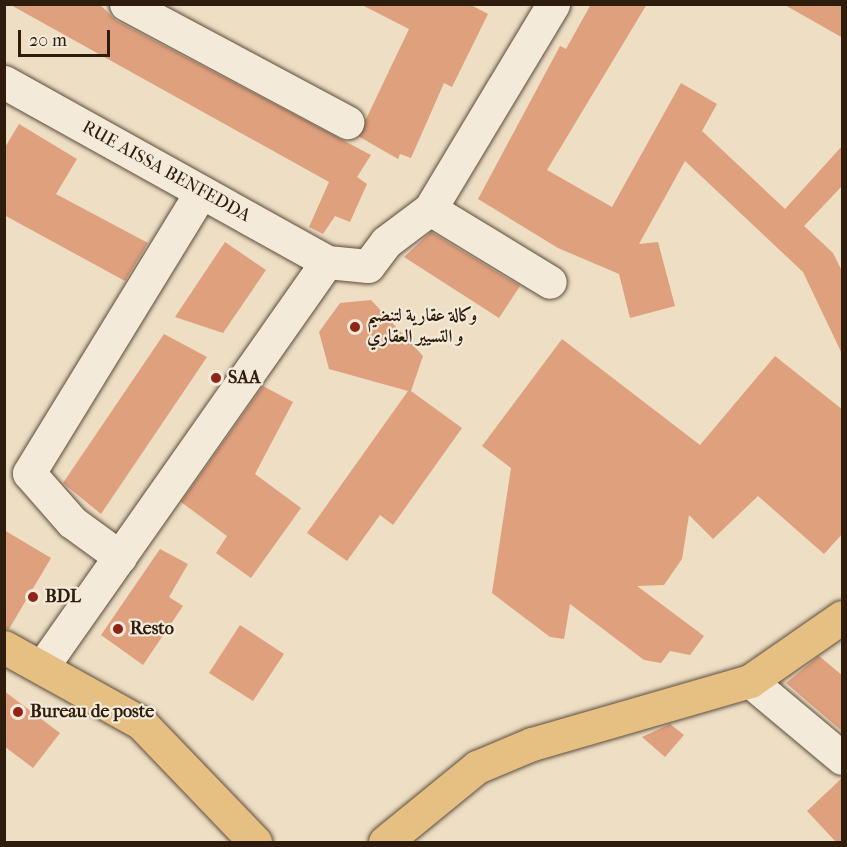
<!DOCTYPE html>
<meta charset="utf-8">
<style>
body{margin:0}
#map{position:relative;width:847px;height:847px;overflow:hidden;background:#eddec4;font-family:"IM FELL French Canon",Amiri,serif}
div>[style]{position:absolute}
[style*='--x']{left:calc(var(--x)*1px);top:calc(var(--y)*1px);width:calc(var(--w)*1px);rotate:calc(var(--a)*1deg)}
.building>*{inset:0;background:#dfa07e}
.roads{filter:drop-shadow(0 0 2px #5e4c3b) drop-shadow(0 0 2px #5e4c3b)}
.minor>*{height:33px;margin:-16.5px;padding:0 16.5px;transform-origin:16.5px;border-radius:16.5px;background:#f3ead9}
.major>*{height:33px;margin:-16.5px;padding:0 16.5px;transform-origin:16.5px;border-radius:16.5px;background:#e6bf82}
.dots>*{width:16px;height:16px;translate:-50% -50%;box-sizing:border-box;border:3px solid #f3ead9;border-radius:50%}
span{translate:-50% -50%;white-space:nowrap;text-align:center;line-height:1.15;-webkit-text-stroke:4.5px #f3ead9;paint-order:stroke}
.street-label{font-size:18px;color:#2e1c0d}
.poi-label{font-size:18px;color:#2e1c0d;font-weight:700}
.left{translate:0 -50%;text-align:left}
.frame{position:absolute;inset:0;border:6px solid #2e1c0d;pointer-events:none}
.scale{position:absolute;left:18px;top:30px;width:92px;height:27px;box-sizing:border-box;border:3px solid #2e1c0d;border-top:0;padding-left:8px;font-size:18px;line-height:21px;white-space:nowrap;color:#2e1c0d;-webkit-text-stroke:4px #f3ead9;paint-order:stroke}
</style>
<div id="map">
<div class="building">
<i style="clip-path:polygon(9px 4px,99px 4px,117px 21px,371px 155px,357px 177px,367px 184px,350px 222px,335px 216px,323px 234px,309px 227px,329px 182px)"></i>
<i style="clip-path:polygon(360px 4px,469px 4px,488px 14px,452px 87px,444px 83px,411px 158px,400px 154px,398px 159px,358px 136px,409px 29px)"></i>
<i style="clip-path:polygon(591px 4px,647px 4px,547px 170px,612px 207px,681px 83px,717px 104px,702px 131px,785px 209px,843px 145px,843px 185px,804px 226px,833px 253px,843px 273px,843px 356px,803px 272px,685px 161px,639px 244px,658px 242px,675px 306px,630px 318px,619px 274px,558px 248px,478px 199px,560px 46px,566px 49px)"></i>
<i style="clip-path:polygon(783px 4px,843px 4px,843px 38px)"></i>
<i style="clip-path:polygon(19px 124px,77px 159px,56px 194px,148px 243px,125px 281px,4px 215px,4px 149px)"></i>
<i style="clip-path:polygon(431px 232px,520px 286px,499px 318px,404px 257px)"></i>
<i style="clip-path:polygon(225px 242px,266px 270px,223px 333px,175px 317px)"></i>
<i style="clip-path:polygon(371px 300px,423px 356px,411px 391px,462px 428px,393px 525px,380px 515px,347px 561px,307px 533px,408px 391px,329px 369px,319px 332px,340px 303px)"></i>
<i style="clip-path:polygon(164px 334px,207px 357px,101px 514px,63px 483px)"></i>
<i style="clip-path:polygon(562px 339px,700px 445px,775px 356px,843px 410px,843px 533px,824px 554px,758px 496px,713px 539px,689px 515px,682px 559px,664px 585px,637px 586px,704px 636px,690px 655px,670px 651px,661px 663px,644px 660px,570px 604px,564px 639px,550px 637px,492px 593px,511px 468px,482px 446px)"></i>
<i style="clip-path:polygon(263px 386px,293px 402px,255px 474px,301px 508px,251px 578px,216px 553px,227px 536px,181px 502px)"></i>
<i style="clip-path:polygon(4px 530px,51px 558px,9px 629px,4px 628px)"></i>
<i style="clip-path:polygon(160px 549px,188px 564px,169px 597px,183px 606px,143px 665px,101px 635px)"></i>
<i style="clip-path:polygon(240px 625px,284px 654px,253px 701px,209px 673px)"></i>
<i style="clip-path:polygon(819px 656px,843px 676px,843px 732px,786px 683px)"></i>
<i style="clip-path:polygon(4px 691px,60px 733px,33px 768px,4px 746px)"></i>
<i style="clip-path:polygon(670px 724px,684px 735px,665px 757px,642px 737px)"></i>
<i style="clip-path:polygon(843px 777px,843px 843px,837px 843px,807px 811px)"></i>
</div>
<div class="roads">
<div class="minor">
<i style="--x:126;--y:4;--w:251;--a:28.1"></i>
<i style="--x:4;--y:82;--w:370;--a:29.1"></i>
<i style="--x:327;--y:262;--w:41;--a:5.6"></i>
<i style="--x:368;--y:266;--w:30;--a:-53"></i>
<i style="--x:386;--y:242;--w:55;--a:-36.9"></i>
<i style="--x:430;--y:209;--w:239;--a:-59"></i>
<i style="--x:430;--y:209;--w:140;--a:31.3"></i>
<i style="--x:120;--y:557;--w:59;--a:-143.9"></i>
<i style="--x:72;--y:522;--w:65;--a:-131.3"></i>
<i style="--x:29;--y:473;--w:329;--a:-58.5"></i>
<i style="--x:42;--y:667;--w:495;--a:-54.9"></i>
<i style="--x:750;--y:681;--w:120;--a:39.9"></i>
</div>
<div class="major">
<i style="--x:4;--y:647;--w:157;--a:29"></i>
<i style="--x:141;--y:723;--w:165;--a:46.2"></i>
<i style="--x:385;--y:842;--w:119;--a:-39.2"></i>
<i style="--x:477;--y:767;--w:60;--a:-22.7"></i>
<i style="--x:532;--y:744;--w:227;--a:-16.1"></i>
<i style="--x:750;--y:681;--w:112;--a:-34.8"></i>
</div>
</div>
<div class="dots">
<i style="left:355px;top:327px;background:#8f2418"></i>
<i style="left:216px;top:378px;background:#8f2418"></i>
<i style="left:33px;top:597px;background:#8f2418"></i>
<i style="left:118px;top:629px;background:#8f2418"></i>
<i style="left:18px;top:712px;background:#8f2418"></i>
</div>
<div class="street-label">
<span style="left:166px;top:172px;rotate:29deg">RUE AISSA BENFEDDA</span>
</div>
<div class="poi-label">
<span class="left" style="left:367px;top:327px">وكالة عقارية لتنضيم<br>و التسيير العقاري</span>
<span class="left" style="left:228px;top:378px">SAA</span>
<span class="left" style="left:45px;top:597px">BDL</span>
<span class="left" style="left:130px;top:629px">Resto</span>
<span class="left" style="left:30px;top:712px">Bureau de poste</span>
</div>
<div class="frame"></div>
<div class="scale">20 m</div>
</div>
